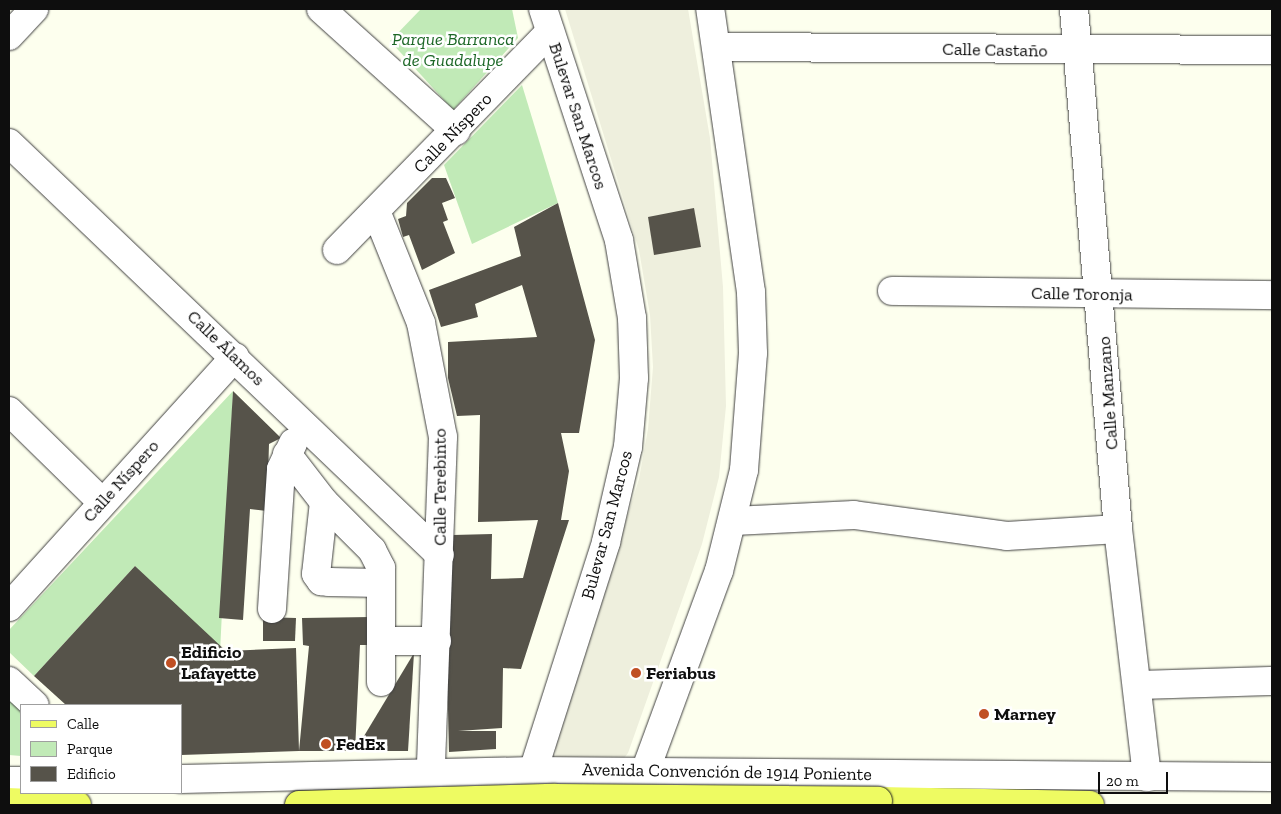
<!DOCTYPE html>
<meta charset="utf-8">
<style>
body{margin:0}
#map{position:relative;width:1281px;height:814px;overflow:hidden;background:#fdffee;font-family:"Zilla Slab",serif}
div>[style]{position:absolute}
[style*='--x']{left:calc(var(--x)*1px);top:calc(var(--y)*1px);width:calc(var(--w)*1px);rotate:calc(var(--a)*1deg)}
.green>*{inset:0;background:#c1eab7}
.plaza>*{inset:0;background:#eeefdd}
.building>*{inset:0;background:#56534a}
.roads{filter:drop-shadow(0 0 1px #414141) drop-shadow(0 0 1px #414141)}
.minor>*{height:28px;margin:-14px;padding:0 14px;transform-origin:14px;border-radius:14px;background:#fff}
.major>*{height:28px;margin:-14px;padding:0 14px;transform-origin:14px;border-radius:14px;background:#eefb62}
.bridges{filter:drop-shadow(0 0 1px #1f1f1f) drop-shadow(0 0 1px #1f1f1f)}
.major-bridge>*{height:28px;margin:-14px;padding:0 14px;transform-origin:14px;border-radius:14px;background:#eefb62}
.dots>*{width:14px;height:14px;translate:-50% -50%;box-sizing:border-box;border:2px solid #fff;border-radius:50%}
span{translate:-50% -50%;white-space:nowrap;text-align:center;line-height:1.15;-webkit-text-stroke:5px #fff;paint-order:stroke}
.park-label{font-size:18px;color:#1c6726;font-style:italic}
.street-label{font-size:18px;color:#0e0e0e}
.poi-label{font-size:18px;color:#0e0e0e;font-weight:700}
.left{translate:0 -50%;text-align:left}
.frame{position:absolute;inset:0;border:10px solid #0e0e0e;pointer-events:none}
.legend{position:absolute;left:20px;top:704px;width:162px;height:90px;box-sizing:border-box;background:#fff;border:1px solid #9f9f9f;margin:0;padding:6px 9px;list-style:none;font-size:15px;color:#0e0e0e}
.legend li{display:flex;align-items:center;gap:10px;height:25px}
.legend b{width:25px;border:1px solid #9f9f9f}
.scale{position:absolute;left:1098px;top:772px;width:70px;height:22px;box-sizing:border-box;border:2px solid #0e0e0e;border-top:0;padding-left:6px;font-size:15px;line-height:18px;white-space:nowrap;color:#0e0e0e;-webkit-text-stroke:4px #fff;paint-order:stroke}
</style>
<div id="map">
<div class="green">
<i style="clip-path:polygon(421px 9px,512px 9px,518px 38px,453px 110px,390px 41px)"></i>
<i style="clip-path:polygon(522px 85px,558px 203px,472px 244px,444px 165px)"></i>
<i style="clip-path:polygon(233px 391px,220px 652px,135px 566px,34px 676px,9px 652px,9px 630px)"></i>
<i style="clip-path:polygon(9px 694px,21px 706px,21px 756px,9px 755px)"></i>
</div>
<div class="plaza">
<i style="clip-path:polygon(565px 9px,688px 9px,710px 138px,723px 287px,726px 406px,719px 477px,702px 544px,628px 753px,619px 765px,555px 766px,556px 745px,639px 479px,648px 429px,653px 367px,650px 315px,639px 250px)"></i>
</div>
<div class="building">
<i style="clip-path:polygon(432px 178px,446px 178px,455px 198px,442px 203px,448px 220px,443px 222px,455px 253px,422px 270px,409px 235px,403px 237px,398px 219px,406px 216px,407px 203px)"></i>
<i style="clip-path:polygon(558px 203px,595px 340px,579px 433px,561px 433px,569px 471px,561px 520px,569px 520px,521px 669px,503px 668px,502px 728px,458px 731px,496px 731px,496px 749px,449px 752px,447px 665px,453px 535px,492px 534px,491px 579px,523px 578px,538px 520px,478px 522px,480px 415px,457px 416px,448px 378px,448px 342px,537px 337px,522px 285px,475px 304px,478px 317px,441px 327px,429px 290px,521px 256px,514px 227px)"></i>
<i style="clip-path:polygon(694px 208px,701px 247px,654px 255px,648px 217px)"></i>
<i style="clip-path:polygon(233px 391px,281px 438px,269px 444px,267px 511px,250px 509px,243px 620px,219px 618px)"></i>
<i style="clip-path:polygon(135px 566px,226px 651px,296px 648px,299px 751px,181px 755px,181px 705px,66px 705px,34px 676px)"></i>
<i style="clip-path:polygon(263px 617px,296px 618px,295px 641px,263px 641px)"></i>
<i style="clip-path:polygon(371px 617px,372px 645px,360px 645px,355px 751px,299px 751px,309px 646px,303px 645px,302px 618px)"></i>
<i style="clip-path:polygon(414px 653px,408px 751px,355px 751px)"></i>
</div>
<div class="roads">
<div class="minor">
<i style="--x:321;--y:9;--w:182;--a:42.1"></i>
<i style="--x:1074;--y:9;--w:522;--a:85.16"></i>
<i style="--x:1118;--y:529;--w:250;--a:83.3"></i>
<i style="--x:9;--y:36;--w:37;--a:-47"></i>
<i style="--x:718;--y:47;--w:554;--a:0.31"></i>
<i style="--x:9;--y:143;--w:596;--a:43.71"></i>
<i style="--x:376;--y:211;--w:121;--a:68.1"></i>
<i style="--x:421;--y:323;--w:116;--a:79.1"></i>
<i style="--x:443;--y:437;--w:335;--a:92.1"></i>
<i style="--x:337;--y:250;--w:305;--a:-45.7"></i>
<i style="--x:892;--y:291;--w:380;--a:0.6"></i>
<i style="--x:9;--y:411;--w:130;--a:44.4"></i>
<i style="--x:287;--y:454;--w:61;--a:52.4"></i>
<i style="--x:324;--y:502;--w:68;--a:45"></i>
<i style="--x:372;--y:550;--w:20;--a:63"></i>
<i style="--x:381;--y:568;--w:114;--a:90"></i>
<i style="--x:324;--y:502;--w:72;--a:96.3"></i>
<i style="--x:316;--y:574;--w:9;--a:54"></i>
<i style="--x:321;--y:581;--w:8;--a:7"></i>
<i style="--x:329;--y:582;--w:52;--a:1.1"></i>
<i style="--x:734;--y:521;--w:120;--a:-2.9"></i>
<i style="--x:854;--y:515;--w:154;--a:7.8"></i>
<i style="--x:1007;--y:536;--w:111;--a:-3.6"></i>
<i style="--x:9;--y:607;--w:337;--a:-47.9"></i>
<i style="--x:272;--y:609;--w:140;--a:-86.3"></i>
<i style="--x:281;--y:469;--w:29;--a:-65"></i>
<i style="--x:382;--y:641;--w:55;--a:0"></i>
<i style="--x:9;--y:681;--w:35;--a:43"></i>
<i style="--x:1138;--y:685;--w:134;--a:-1.7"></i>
<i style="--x:181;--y:779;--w:352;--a:-1.3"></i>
<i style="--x:533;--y:771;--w:739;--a:0.47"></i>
<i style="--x:9;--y:781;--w:12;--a:0"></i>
<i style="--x:528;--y:787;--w:257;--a:-72.3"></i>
<i style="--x:606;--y:542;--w:98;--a:-77"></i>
<i style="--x:628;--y:447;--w:69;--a:-85"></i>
<i style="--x:634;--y:378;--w:60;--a:-91.9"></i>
<i style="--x:632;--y:318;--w:79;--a:-99.5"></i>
<i style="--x:619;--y:240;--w:243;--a:-108.2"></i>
<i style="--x:639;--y:788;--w:231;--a:-69.8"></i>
<i style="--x:719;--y:571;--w:104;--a:-76.1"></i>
<i style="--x:744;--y:470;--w:117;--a:-85.6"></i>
<i style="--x:753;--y:353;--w:61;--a:-91.9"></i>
<i style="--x:751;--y:292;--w:286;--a:-98.2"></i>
</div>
<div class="major">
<i style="--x:878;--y:801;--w:212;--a:1.1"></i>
<i style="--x:9;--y:802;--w:68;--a:2.5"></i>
</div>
</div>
<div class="bridges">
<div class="major-bridge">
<i style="--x:299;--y:805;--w:256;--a:-1.6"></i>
<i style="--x:555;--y:798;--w:323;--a:0.5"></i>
</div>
</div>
<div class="dots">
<i style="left:171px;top:663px;background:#c04f23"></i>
<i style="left:636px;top:673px;background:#c04f23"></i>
<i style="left:984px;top:714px;background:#c04f23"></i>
<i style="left:326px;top:744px;background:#c04f23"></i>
</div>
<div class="park-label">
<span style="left:453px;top:50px">Parque Barranca<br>de Guadalupe</span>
</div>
<div class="street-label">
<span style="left:995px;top:50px;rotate:1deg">Calle Castaño</span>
<span style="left:578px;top:116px;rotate:72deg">Bulevar San Marcos</span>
<span style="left:453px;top:133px;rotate:-46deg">Calle Níspero</span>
<span style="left:1082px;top:294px;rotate:1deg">Calle Toronja</span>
<span style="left:226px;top:348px;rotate:44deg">Calle Álamos</span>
<span style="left:1108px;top:393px;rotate:-94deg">Calle Manzano</span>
<span style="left:121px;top:481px;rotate:-48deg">Calle Níspero</span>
<span style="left:440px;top:487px;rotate:-90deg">Calle Terebinto</span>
<span style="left:607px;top:525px;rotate:-75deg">Bulevar San Marcos</span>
<span style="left:727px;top:772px;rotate:1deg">Avenida Convención de 1914 Poniente</span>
</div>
<div class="poi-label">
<span class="left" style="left:181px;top:663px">Edificio<br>Lafayette</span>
<span class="left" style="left:646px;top:673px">Feriabus</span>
<span class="left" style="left:994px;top:714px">Marney</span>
<span class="left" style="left:336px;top:744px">FedEx</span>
</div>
<div class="frame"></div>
<ul class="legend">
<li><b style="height:6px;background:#eefb62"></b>Calle</li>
<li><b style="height:14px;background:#c1eab7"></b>Parque</li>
<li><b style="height:14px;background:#56534a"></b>Edificio</li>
</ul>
<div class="scale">20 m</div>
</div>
